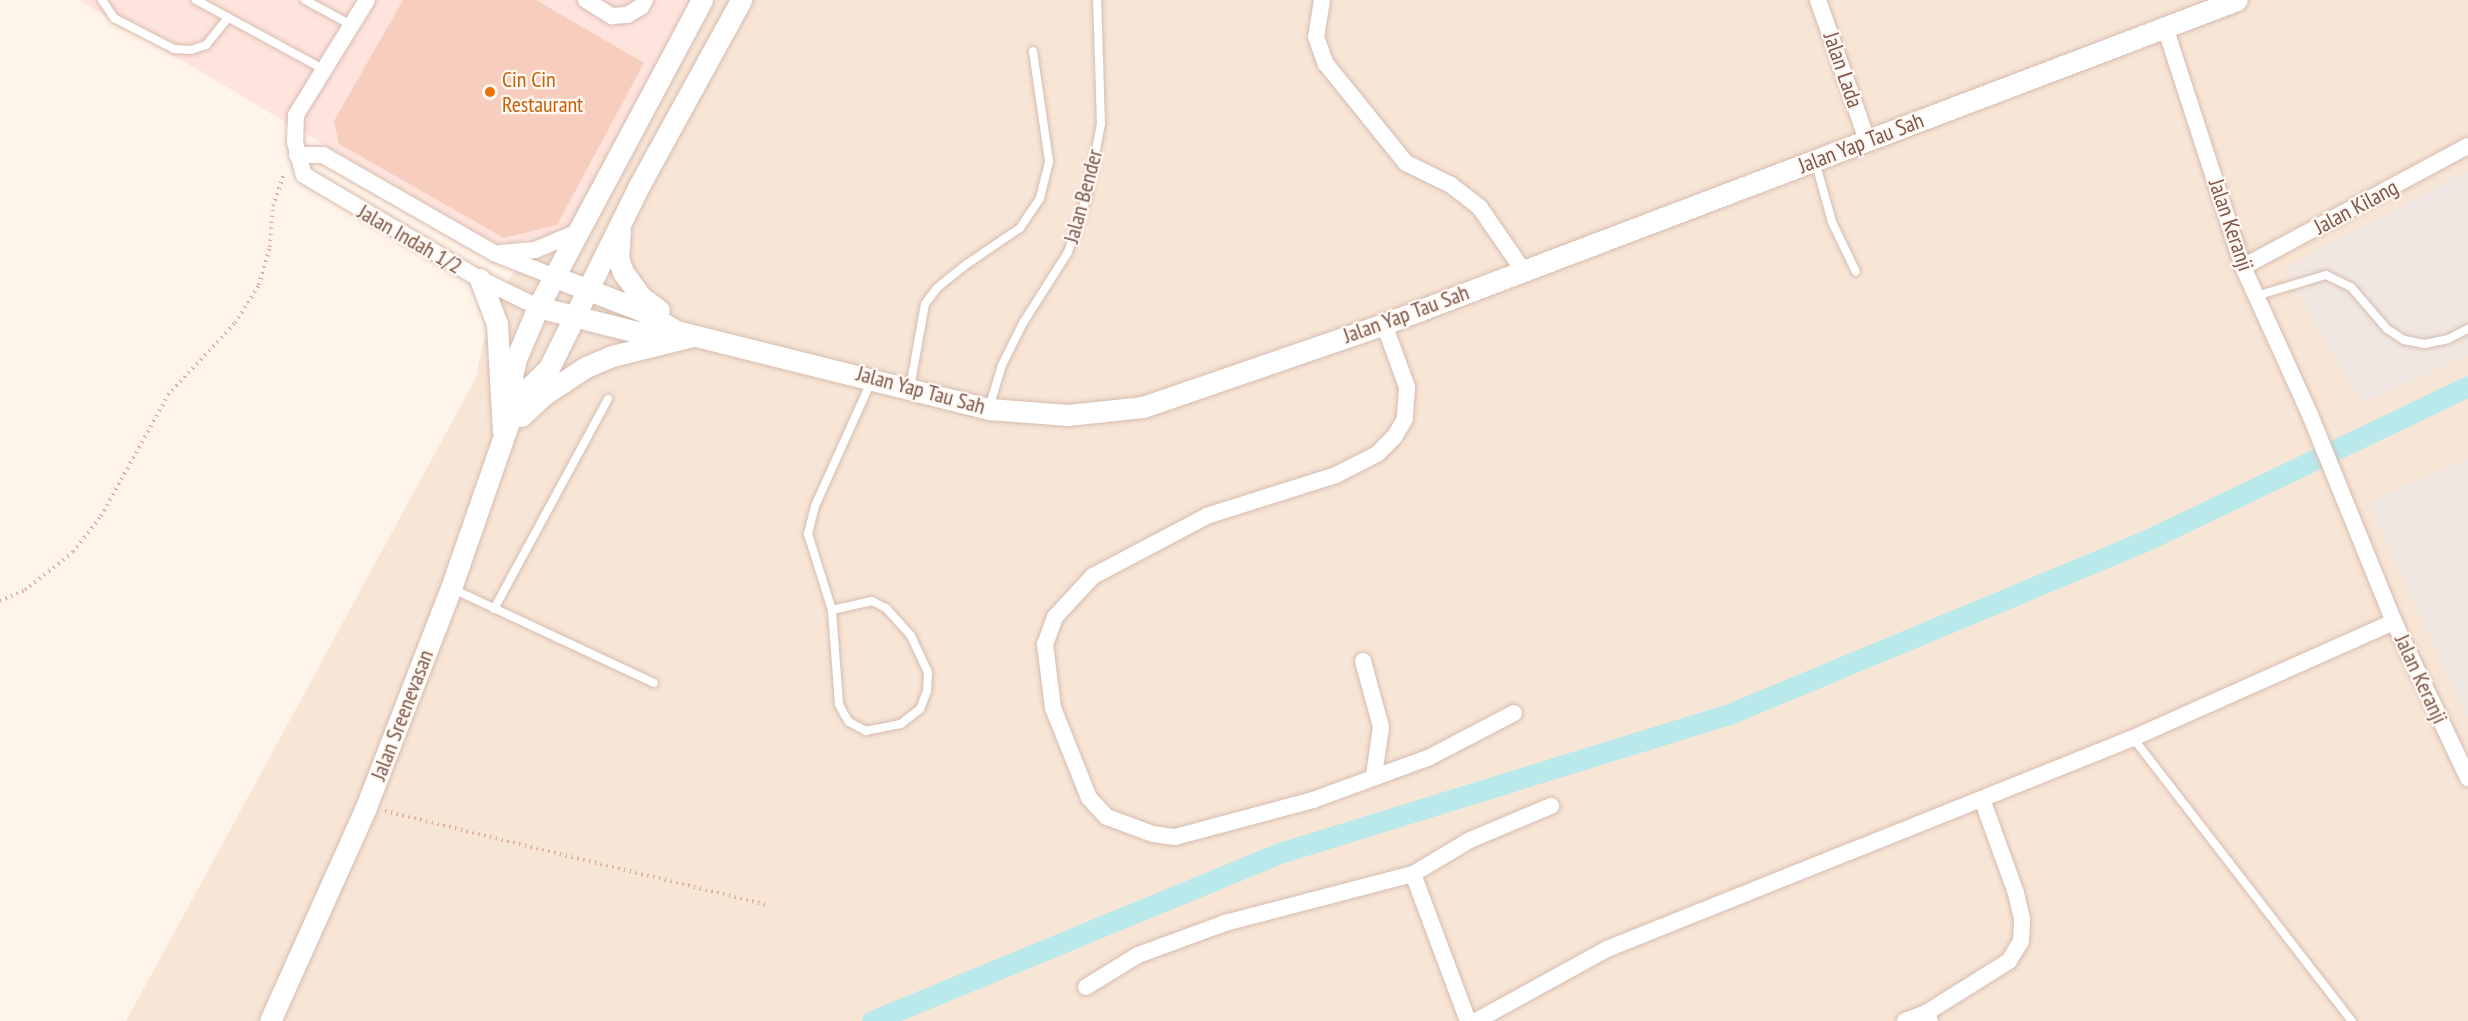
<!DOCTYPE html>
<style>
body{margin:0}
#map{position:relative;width:2468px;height:1021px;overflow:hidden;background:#fff4e9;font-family:"PT Sans Narrow",sans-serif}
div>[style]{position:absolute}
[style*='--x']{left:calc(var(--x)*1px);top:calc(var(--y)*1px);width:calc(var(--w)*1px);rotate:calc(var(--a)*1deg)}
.residential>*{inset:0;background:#f7e5d6}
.commercial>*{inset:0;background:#ffe3dd}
.industrial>*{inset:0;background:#f0e7e2}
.canal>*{height:21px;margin:-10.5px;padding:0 10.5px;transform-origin:10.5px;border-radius:10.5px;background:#bae9ec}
.building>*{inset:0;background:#f7cebd}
.path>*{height:4px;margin-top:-2px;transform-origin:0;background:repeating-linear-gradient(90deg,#deb19f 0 1.5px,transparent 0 6px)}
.roads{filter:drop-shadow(0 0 2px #d5bcaf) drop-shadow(0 0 2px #d5bcaf)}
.service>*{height:8px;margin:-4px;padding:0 4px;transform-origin:4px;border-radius:4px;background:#fff}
.minor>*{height:16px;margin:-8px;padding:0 8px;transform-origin:8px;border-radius:8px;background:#fff}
.tertiary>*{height:21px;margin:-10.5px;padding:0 10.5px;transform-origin:10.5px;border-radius:10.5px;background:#fff}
.dots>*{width:16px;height:16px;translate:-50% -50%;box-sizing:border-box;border:3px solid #fff8f2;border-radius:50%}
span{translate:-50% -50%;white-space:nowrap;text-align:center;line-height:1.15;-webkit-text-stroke:4.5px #fff8f2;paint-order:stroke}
.street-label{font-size:22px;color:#7d5648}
.food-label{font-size:22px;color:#c56008}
.left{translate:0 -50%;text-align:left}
</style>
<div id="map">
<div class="residential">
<i style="clip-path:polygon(665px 0,2468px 0,2468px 1021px,126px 1021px,475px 380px,490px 314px)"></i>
</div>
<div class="commercial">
<i style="clip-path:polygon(79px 0,689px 0,564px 230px,498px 247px)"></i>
</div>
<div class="industrial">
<i style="clip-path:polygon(2468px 170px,2468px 355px,2362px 404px,2284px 269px)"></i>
<i style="clip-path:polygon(2468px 458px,2468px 719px,2369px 503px)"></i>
</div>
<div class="canal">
<i style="--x:872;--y:1021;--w:444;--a:-22.4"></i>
<i style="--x:1283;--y:852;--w:472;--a:-17.2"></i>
<i style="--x:1734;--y:712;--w:447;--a:-22.6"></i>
<i style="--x:2147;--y:540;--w:356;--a:-25.6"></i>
</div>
<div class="building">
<i style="clip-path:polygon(403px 0,536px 0,644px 63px,557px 225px,504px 238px,339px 144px,334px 121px)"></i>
</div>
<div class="path">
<i style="--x:0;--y:601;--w:27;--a:-24"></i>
<i style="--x:25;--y:590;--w:61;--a:-38.4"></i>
<i style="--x:73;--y:552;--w:46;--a:-52.1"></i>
<i style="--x:101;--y:516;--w:138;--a:-61"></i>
<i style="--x:168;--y:395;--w:98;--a:-47.1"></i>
<i style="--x:235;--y:323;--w:45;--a:-57.7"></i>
<i style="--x:259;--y:285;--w:40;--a:-74"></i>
<i style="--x:270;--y:247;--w:41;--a:-85.8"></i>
<i style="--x:273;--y:206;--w:34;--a:-71"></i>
<i style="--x:385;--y:811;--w:395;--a:13.8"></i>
</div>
<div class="roads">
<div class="service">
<i style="--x:102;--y:0;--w:22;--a:56"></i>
<i style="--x:114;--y:18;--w:68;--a:27.3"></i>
<i style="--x:174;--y:49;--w:17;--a:3"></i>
<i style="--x:191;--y:50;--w:16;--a:-18"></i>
<i style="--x:206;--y:45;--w:35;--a:-51"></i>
<i style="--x:196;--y:0;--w:145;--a:28.5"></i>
<i style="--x:305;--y:0;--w:52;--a:28.5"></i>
<i style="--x:1815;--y:161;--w:63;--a:74.4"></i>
<i style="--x:1832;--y:222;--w:55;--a:64.4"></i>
<i style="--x:2256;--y:296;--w:73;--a:-16.7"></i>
<i style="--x:2326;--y:275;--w:28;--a:26"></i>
<i style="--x:2351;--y:287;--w:55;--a:49.4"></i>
<i style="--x:2387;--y:329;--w:20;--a:33"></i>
<i style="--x:2404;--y:340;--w:21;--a:11"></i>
<i style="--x:2425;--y:344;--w:24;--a:-12"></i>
<i style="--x:2448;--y:339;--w:22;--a:-27"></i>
<i style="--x:910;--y:388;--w:85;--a:-79.9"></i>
<i style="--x:925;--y:304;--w:20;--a:-53"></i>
<i style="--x:937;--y:288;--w:38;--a:-39"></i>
<i style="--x:967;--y:264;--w:64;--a:-34.2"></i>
<i style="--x:1020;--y:228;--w:36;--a:-56"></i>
<i style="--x:1040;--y:198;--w:38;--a:-76"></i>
<i style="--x:1049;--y:161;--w:111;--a:-98.3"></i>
<i style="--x:989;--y:408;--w:45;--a:-73.2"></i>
<i style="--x:1002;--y:365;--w:47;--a:-63.4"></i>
<i style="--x:1023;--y:323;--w:84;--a:-57.6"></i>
<i style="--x:1068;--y:252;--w:59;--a:-71.3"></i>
<i style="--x:1087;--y:196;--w:73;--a:-79"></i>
<i style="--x:1101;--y:124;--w:124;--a:-91.8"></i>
<i style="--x:451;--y:588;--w:224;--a:25.1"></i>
<i style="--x:494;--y:609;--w:239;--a:-61.5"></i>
<i style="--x:832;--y:610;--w:41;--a:-12.7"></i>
<i style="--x:872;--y:601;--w:16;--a:27"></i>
<i style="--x:886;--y:608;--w:38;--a:48"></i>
<i style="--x:911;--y:636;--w:40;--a:65"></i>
<i style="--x:928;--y:672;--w:19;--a:93"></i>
<i style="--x:927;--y:691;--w:19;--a:111"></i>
<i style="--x:920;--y:709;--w:24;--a:142"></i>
<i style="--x:901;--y:724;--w:36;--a:169"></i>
<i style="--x:866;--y:731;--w:19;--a:-152"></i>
<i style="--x:849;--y:722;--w:9;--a:-122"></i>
<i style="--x:844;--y:714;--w:11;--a:-117"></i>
<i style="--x:839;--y:704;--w:94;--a:-94.3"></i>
<i style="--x:832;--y:610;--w:80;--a:-107.5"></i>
<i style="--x:808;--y:534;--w:29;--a:-76"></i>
<i style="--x:815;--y:506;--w:138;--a:-65.7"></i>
<i style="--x:2133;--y:738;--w:358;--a:52.3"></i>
</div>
<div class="minor">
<i style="--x:367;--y:0;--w:135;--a:121.7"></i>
<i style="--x:296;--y:115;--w:27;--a:92"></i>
<i style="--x:295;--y:142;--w:34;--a:75"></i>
<i style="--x:304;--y:175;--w:204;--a:30.6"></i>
<i style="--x:480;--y:279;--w:64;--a:25.8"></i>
<i style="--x:586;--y:0;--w:31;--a:32"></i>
<i style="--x:612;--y:16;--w:15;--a:-4"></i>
<i style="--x:627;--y:15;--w:16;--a:-30"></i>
<i style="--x:641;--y:7;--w:8;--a:-60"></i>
<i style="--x:1322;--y:0;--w:37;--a:99"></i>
<i style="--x:1316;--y:37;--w:29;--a:70"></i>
<i style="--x:1326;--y:64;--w:127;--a:51.1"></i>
<i style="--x:1406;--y:163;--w:50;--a:26.1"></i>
<i style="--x:1451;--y:185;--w:37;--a:38"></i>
<i style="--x:1480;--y:208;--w:75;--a:55.3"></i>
<i style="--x:1818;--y:0;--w:148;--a:70.7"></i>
<i style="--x:2166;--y:30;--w:249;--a:72"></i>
<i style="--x:2243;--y:267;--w:162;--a:65.6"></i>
<i style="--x:2310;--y:415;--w:223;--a:67.9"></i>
<i style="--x:2394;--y:622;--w:173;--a:64.6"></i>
<i style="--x:297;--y:155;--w:26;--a:0"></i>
<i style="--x:323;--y:155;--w:197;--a:29.8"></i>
<i style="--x:494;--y:253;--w:66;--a:21.5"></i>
<i style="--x:501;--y:253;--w:34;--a:-5"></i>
<i style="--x:535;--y:250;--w:47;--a:-22.7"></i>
<i style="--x:2243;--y:267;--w:255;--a:-28.3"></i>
<i style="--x:1384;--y:324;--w:67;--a:69.9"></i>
<i style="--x:1407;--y:387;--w:32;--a:94"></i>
<i style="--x:1405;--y:419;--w:21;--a:121"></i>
<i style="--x:1394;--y:437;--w:24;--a:135"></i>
<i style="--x:1377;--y:454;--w:46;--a:152.9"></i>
<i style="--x:1336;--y:475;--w:135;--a:162.4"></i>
<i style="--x:1207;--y:516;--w:129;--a:152.2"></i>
<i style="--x:1093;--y:576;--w:56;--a:132.8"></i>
<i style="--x:1055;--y:617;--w:29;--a:110"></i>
<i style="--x:1045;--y:644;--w:64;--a:82.9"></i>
<i style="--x:1053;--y:708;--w:97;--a:68.2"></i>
<i style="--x:1089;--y:798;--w:26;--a:47"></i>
<i style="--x:1107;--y:817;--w:49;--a:20.3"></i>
<i style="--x:1153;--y:834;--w:22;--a:8"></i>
<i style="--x:1175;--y:837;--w:143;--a:-15"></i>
<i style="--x:1313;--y:800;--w:122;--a:-20.1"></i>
<i style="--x:1428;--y:758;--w:97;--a:-27.6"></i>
<i style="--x:1363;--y:661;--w:68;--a:74.7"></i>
<i style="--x:1381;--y:727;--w:49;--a:98.3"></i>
<i style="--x:1413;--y:874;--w:66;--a:-30.8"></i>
<i style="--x:1470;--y:840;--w:88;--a:-22.8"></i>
<i style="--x:1086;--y:987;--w:61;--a:-31.6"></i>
<i style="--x:1138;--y:955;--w:93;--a:-20.2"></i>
<i style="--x:1225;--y:923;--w:194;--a:-14.6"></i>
<i style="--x:1413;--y:874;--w:157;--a:69.5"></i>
<i style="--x:1926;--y:1013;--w:98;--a:-32.1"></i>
<i style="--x:2009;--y:961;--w:23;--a:-59"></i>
<i style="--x:2021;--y:941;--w:22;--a:-87"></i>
<i style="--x:2022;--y:919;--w:27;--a:-103"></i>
<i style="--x:2016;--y:893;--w:100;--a:-109.9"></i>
<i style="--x:1476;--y:1021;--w:149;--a:-28.8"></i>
<i style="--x:1607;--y:949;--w:567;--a:-21.86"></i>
<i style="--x:2133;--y:738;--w:286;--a:-24"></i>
<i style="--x:1905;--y:1021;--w:22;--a:-21"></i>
<i style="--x:1926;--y:1013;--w:9;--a:63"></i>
</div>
<div class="tertiary">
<i style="--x:620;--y:231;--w:26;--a:94"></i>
<i style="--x:618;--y:257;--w:16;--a:72"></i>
<i style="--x:623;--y:272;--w:31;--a:54"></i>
<i style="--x:641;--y:297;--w:22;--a:36"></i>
<i style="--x:555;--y:277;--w:94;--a:21.1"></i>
<i style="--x:643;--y:311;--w:39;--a:31"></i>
<i style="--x:676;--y:331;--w:323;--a:14"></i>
<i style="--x:989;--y:409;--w:79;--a:4.3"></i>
<i style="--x:1068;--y:415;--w:75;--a:-6.1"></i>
<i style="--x:1143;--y:407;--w:255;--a:-19"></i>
<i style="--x:1384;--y:324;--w:912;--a:-20.8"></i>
<i style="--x:480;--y:279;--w:48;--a:69.3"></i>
<i style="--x:497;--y:324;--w:107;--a:86.8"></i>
<i style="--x:538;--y:307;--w:102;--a:14.2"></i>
<i style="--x:637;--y:332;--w:36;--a:0"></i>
<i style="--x:516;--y:401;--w:25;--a:-99"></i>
<i style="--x:512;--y:376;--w:17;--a:-77"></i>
<i style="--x:516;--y:359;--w:56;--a:-67.1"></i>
<i style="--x:538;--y:307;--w:348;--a:-61.9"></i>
<i style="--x:521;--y:416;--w:33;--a:-43"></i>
<i style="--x:545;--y:394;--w:49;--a:-33.4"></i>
<i style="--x:586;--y:367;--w:28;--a:-23"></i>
<i style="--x:612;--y:356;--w:83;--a:-13.9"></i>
<i style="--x:270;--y:1021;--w:235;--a:-65.8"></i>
<i style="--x:366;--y:807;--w:235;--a:-68.8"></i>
<i style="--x:451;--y:588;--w:198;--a:-70.8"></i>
<i style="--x:516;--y:401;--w:47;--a:-45"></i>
<i style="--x:549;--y:368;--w:205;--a:-63.7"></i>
<i style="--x:640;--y:184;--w:210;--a:-61.2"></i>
</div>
</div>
<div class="dots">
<i style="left:490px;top:92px;background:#e8710a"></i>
</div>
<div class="street-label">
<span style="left:1843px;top:70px;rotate:71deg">Jalan Lada</span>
<span style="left:1861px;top:143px;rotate:-21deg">Jalan Yap Tau Sah</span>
<span style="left:1083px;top:196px;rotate:-75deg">Jalan Bender</span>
<span style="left:2356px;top:207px;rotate:-28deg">Jalan Kilang</span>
<span style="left:2231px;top:225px;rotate:71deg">Jalan Keranji</span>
<span style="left:410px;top:239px;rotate:30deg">Jalan Indah 1/2</span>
<span style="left:1406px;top:314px;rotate:-20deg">Jalan Yap Tau Sah</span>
<span style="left:921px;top:390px;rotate:15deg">Jalan Yap Tau Sah</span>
<span style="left:2421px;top:679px;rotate:65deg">Jalan Keranji</span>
<span style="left:402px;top:715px;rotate:-69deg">Jalan Sreenevasan</span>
</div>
<div class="food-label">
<span class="left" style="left:502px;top:92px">Cin Cin<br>Restaurant</span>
</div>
</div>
